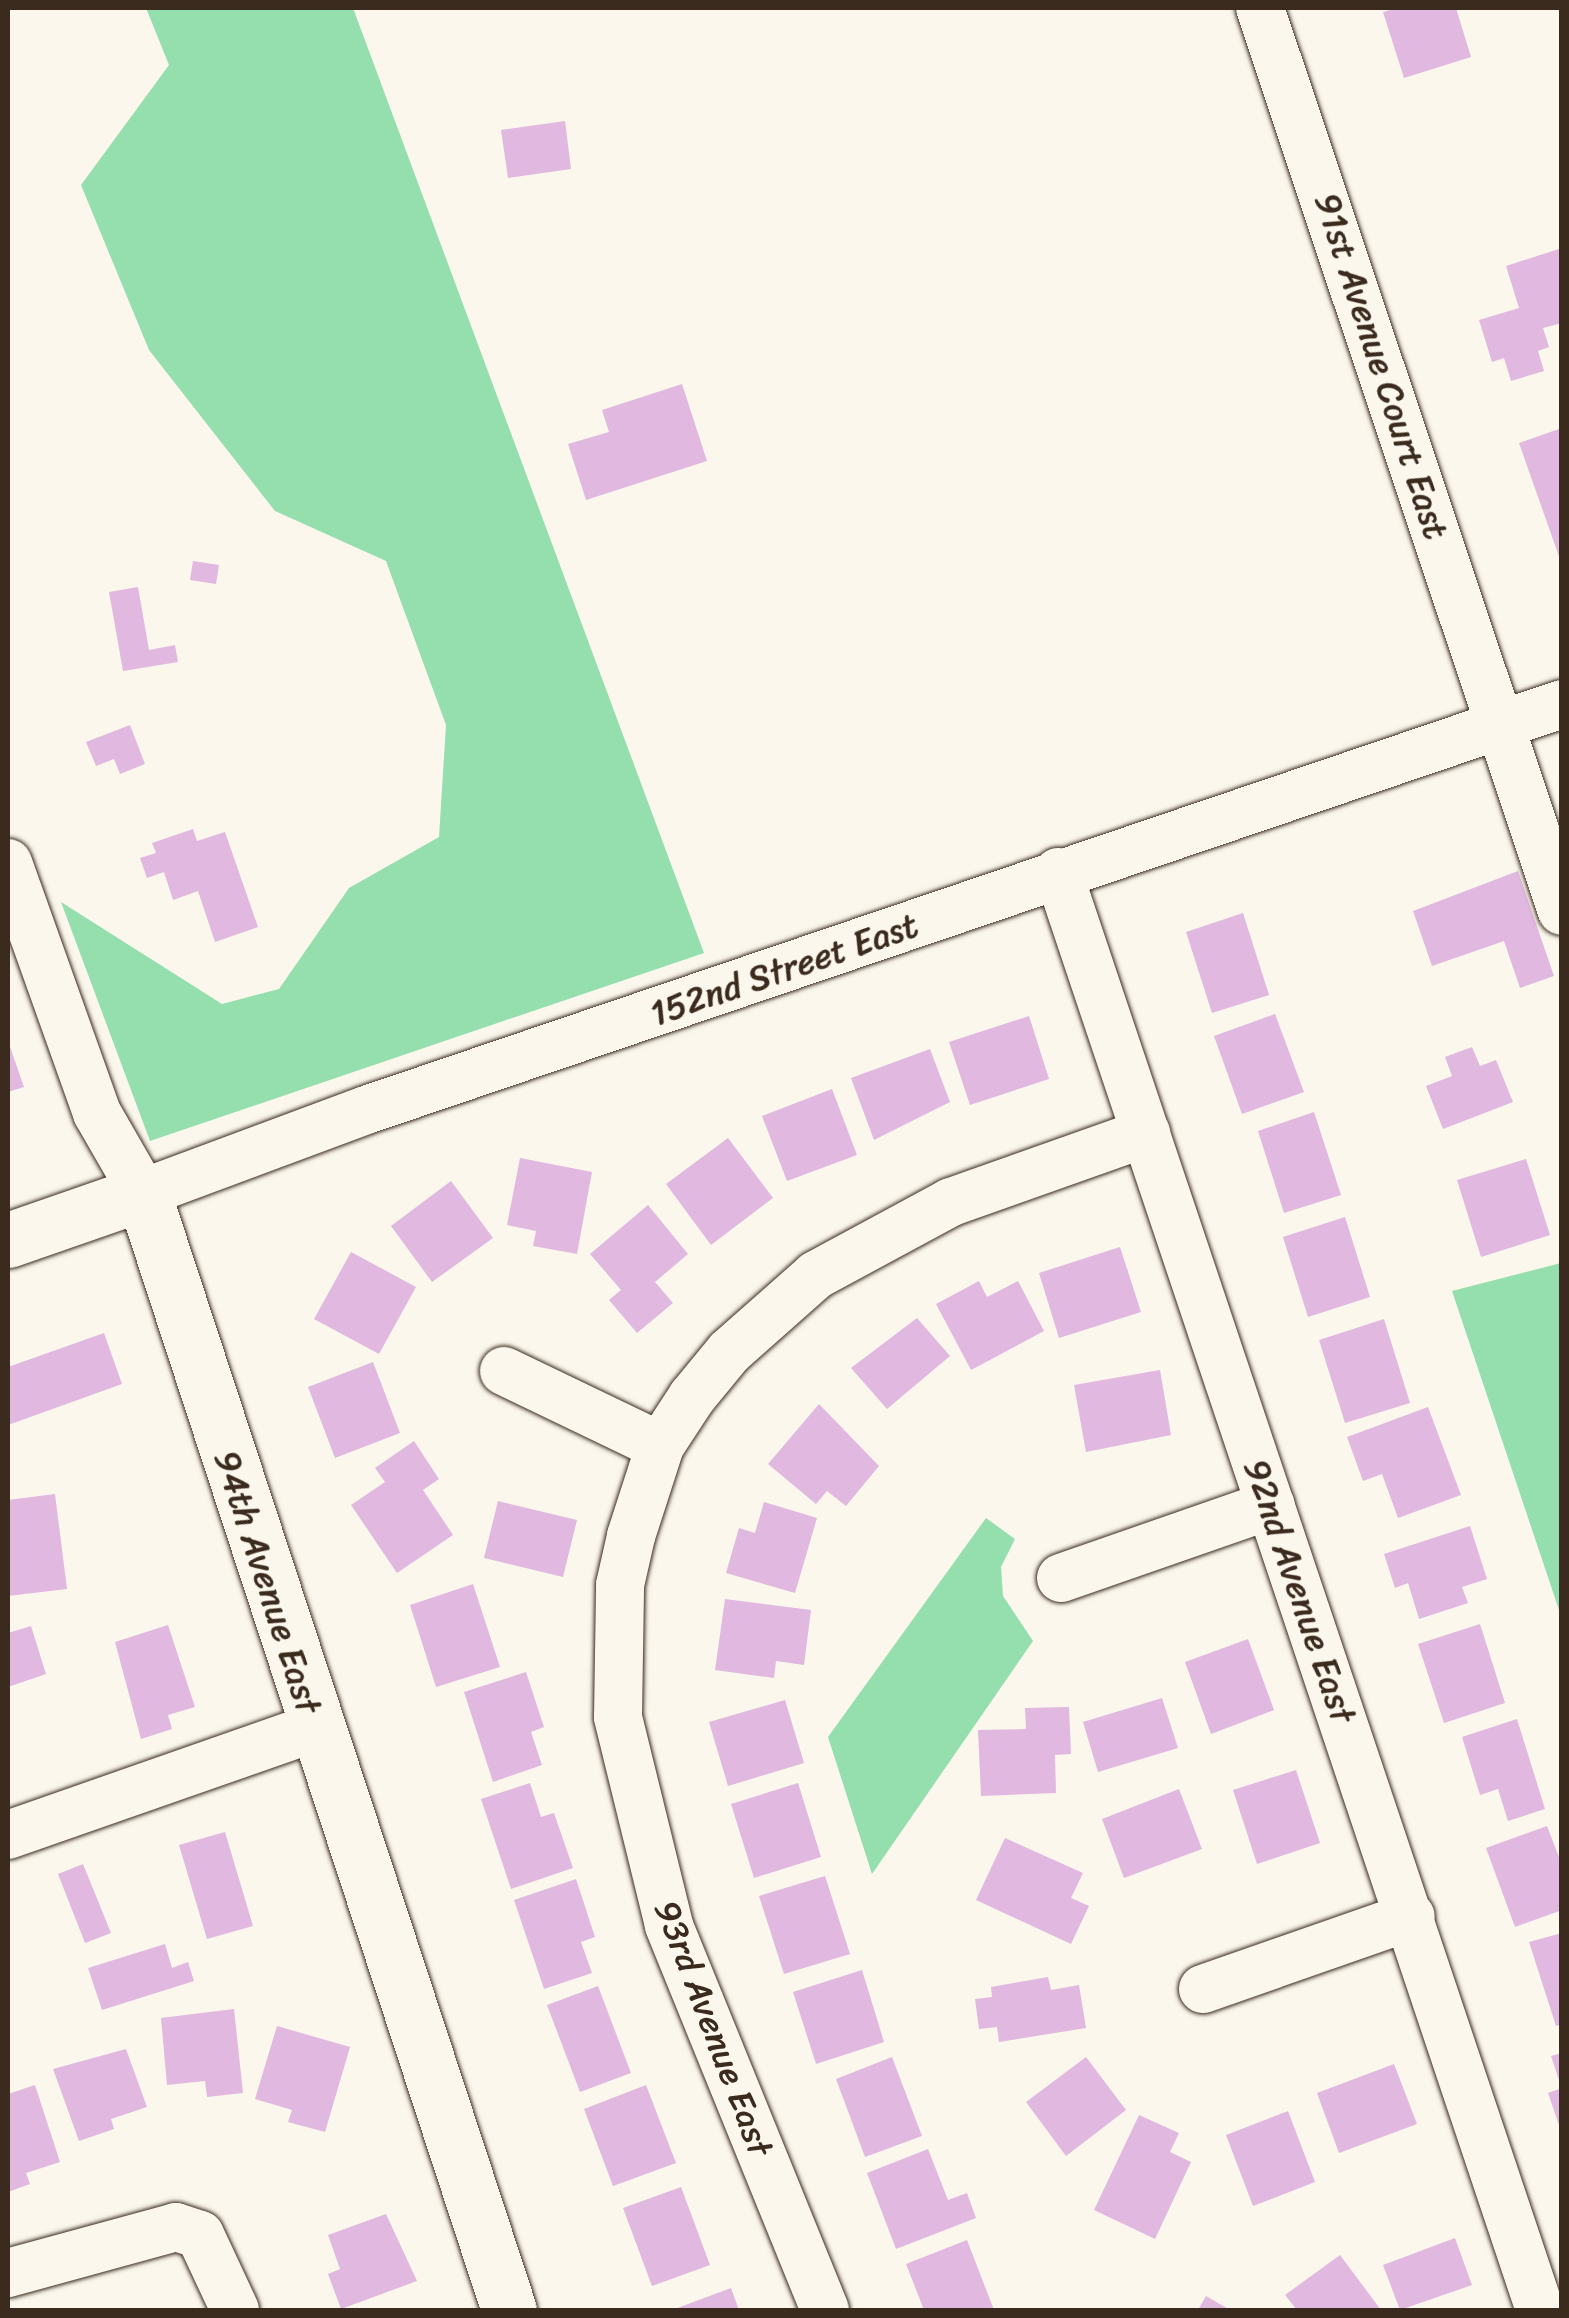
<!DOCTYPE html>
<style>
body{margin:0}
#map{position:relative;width:1569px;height:2318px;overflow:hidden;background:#fbf7ec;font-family:Sriracha,sans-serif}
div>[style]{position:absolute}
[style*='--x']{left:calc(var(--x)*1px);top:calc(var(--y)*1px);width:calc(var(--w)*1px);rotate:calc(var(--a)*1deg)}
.green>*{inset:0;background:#95dead}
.building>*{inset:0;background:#e0b8e0}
.roads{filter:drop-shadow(0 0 2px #3b2a1e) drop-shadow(0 0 2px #3b2a1e)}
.minor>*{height:48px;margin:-24px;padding:0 24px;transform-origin:24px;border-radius:24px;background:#fbf7ec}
.major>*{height:55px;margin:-27.5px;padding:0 27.5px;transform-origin:27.5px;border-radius:27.5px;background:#fbf7ec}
span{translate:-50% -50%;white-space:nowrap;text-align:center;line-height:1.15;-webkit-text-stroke:8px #fbf7ec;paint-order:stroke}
.street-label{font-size:35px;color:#3b2a1e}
.frame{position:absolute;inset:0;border:10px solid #3b2a1e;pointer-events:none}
</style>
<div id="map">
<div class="green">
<i style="clip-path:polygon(146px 8px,353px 8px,704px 953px,150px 1141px,61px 902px,222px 1004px,279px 989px,349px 888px,439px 837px,446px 725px,386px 561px,275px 511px,149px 350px,81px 185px,169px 65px)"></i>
<i style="clip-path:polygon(1561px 1263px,1562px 1263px,1561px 1616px,1452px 1291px)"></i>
<i style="clip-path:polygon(986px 1518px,1015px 1539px,1001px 1567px,1003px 1596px,1033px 1641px,872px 1874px,828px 1737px)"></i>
</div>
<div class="building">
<i style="clip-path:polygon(1398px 8px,1456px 8px,1471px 57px,1404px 78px,1383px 12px)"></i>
<i style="clip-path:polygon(565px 121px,571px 169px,508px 178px,501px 130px)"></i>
<i style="clip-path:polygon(1562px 248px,1562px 323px,1543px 328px,1549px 347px,1538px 351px,1544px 371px,1511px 381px,1504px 358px,1492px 362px,1479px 320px,1519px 308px,1506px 266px)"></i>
<i style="clip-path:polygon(682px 384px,707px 461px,586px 500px,568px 444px,609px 432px,602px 410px)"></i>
<i style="clip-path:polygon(1562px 428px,1562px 562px,1561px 562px,1519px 443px)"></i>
<i style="clip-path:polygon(193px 561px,219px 565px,216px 584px,190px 580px)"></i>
<i style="clip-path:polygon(138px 587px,149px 650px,175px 645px,178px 662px,123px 671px,109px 592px)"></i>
<i style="clip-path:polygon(130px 725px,145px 764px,120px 774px,114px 759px,96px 766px,86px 742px)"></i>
<i style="clip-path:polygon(193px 829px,197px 841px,225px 832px,258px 927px,215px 942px,198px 891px,173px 900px,164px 872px,147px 878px,140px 858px,156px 853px,152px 843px)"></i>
<i style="clip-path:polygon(1518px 871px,1554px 976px,1520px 988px,1504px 941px,1432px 966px,1413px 911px)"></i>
<i style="clip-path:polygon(1243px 913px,1269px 995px,1212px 1013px,1186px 932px)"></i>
<i style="clip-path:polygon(1275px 1014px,1304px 1092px,1242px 1114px,1214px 1036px)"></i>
<i style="clip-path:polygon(1029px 1016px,1049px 1079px,970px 1105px,949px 1042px)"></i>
<i style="clip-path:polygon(8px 1041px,24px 1087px,8px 1092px)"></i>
<i style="clip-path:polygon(1472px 1047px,1480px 1066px,1496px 1060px,1513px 1102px,1443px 1129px,1426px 1086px,1452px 1076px,1445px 1057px)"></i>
<i style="clip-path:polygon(930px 1049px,950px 1102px,874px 1140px,851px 1078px)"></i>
<i style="clip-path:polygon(832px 1089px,857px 1155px,787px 1181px,762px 1116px)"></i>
<i style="clip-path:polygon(1314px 1112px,1341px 1195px,1284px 1213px,1258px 1131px)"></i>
<i style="clip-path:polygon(728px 1138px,773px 1198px,711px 1245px,666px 1184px)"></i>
<i style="clip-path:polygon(520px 1158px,592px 1172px,577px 1254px,533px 1246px,536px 1231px,507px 1225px)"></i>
<i style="clip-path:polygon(1526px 1159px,1550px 1235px,1481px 1257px,1457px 1180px)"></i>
<i style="clip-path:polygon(451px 1181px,493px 1238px,432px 1282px,391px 1226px)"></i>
<i style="clip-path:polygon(648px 1205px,688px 1254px,655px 1282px,673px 1303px,637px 1333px,609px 1300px,621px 1290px,590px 1254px)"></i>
<i style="clip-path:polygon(1345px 1217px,1370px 1297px,1308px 1317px,1283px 1237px)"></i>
<i style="clip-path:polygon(1120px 1247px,1141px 1312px,1059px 1338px,1039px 1273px)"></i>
<i style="clip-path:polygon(351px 1252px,416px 1287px,379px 1354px,314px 1319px)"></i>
<i style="clip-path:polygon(979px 1281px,987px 1297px,1018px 1281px,1044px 1331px,971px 1370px,936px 1304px)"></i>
<i style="clip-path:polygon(917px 1318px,950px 1356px,887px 1409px,851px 1368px)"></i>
<i style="clip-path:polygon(1384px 1319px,1410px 1403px,1345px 1423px,1319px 1340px)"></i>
<i style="clip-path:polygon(104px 1333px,122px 1384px,8px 1425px,8px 1367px)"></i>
<i style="clip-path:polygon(373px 1362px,400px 1433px,335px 1458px,308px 1387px)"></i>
<i style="clip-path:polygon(1160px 1370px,1171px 1435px,1086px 1452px,1074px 1385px)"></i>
<i style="clip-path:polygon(819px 1404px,879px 1466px,846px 1506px,827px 1491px,816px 1504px,768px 1464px)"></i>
<i style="clip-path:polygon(1428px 1407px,1461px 1495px,1398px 1518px,1382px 1474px,1363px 1481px,1347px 1437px)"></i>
<i style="clip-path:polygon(414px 1441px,439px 1479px,423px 1490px,453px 1535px,397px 1573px,351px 1505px,385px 1482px,375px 1468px)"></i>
<i style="clip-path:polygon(55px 1494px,67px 1589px,8px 1596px,8px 1500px)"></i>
<i style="clip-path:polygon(498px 1501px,577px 1520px,563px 1577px,484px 1558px)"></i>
<i style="clip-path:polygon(764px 1502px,817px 1518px,795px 1593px,726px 1573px,739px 1528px,755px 1533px)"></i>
<i style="clip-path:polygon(1470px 1526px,1487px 1579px,1462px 1587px,1468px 1603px,1419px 1619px,1408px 1583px,1395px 1588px,1384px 1554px)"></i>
<i style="clip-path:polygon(473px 1584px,500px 1667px,436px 1687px,410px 1605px)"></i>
<i style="clip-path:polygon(725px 1599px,811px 1610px,804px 1665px,776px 1661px,774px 1678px,715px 1670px)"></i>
<i style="clip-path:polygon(1480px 1624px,1505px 1703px,1444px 1723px,1418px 1644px)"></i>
<i style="clip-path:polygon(168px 1625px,195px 1707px,168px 1715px,172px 1729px,141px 1739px,115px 1642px)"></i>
<i style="clip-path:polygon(31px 1626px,46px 1674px,8px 1687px,8px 1633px)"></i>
<i style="clip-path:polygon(1248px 1639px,1274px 1710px,1211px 1734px,1185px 1662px)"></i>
<i style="clip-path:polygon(526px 1672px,544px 1727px,531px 1732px,542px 1765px,493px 1782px,464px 1692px)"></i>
<i style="clip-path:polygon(1162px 1698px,1178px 1748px,1098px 1772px,1083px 1722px)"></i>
<i style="clip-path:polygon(785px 1700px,804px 1763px,728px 1786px,709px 1722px)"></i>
<i style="clip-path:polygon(1069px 1707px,1071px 1754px,1055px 1755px,1056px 1793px,981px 1796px,978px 1730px,1026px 1729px,1025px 1708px)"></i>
<i style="clip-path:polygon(1517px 1719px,1545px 1809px,1508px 1821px,1498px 1789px,1480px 1795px,1462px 1737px)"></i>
<i style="clip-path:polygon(1296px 1770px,1320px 1843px,1257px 1864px,1233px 1790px)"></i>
<i style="clip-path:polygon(530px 1783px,541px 1817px,554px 1813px,573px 1868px,511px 1889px,481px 1799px)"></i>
<i style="clip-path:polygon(798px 1783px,821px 1857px,754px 1878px,731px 1804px)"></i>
<i style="clip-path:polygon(1179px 1789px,1202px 1849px,1124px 1878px,1102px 1819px)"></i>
<i style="clip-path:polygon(1547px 1826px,1562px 1865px,1562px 1910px,1515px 1927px,1486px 1848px)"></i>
<i style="clip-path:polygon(225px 1832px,253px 1926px,207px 1939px,179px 1845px)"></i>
<i style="clip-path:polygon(1005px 1838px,1083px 1873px,1071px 1898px,1089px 1906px,1071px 1944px,976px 1900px)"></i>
<i style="clip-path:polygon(83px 1864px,111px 1933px,85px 1943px,58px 1874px)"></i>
<i style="clip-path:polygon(825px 1876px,850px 1954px,784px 1974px,759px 1896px)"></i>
<i style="clip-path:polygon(576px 1879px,595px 1937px,581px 1942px,592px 1973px,544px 1989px,514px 1900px)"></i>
<i style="clip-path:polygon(1562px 1933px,1562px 2024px,1556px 2026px,1529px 1942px)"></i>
<i style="clip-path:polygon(165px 1944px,172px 1968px,188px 1962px,194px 1981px,102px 2010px,88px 1968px)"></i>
<i style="clip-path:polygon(862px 1970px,884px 2042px,816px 2064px,793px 1992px)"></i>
<i style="clip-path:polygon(1048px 1977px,1051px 1990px,1079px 1985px,1086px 2028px,999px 2042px,997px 2027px,979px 2029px,975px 1999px,992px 1997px,991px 1987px)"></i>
<i style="clip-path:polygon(598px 1986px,631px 2073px,580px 2092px,547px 2005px)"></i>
<i style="clip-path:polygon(234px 2009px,243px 2093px,207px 2097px,205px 2081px,167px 2085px,161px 2018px)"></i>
<i style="clip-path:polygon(277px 2026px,350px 2047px,325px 2132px,288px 2122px,292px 2110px,255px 2099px)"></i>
<i style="clip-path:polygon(126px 2049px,147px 2107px,111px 2119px,114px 2129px,79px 2141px,53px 2069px)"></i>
<i style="clip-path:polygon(1562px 2053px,1562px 2086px,1561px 2086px,1551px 2056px)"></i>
<i style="clip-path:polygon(892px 2057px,922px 2136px,865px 2157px,836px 2079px)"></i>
<i style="clip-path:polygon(1086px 2057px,1126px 2110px,1066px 2156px,1026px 2102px)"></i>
<i style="clip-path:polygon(1394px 2064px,1417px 2124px,1339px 2153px,1317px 2093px)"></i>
<i style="clip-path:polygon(35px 2085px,60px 2162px,26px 2173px,30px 2184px,8px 2192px,8px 2094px)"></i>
<i style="clip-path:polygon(646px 2085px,676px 2163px,613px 2186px,584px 2109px)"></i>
<i style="clip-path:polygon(1562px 2088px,1562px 2131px,1561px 2131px,1548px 2093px)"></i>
<i style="clip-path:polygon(1288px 2111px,1315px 2182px,1253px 2206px,1226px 2135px)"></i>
<i style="clip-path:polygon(1139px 2115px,1179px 2133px,1170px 2152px,1191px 2162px,1155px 2239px,1094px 2210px)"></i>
<i style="clip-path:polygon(928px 2149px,948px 2200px,967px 2193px,976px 2218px,896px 2249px,867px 2173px)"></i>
<i style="clip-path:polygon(681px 2187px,710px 2265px,652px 2286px,623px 2208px)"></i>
<i style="clip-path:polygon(386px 2214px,417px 2281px,341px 2309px,328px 2274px,340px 2269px,328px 2235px)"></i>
<i style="clip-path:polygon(1455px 2238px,1472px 2285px,1400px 2310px,1383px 2265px)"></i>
<i style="clip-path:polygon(967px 2240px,994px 2310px,924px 2310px,906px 2264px)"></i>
<i style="clip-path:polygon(1340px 2255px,1381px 2310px,1297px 2310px,1285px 2295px)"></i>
<i style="clip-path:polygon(731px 2288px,739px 2310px,672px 2310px)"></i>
<i style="clip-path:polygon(1206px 2296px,1230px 2310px,1198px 2310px)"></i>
</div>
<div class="roads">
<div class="minor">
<i style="--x:1260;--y:8;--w:952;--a:71.51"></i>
<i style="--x:8;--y:863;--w:265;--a:70.4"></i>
<i style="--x:97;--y:1113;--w:92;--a:60.1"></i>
<i style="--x:143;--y:1193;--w:238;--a:-20.4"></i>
<i style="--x:366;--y:1110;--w:1263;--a:-18.75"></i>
<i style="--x:1058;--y:872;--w:1517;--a:71.47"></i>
<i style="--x:504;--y:1371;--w:173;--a:25.7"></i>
<i style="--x:1061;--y:1578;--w:222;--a:-19.2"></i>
<i style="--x:8;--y:1835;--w:324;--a:-19.3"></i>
<i style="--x:1203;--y:1989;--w:220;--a:-19.3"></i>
<i style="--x:8;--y:2273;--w:174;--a:-15.3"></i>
<i style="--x:176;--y:2227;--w:25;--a:18"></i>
<i style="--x:200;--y:2235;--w:83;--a:65"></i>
<i style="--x:825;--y:2310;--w:415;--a:-112.1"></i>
<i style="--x:669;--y:1925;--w:214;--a:-103.8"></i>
<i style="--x:618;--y:1717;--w:132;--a:-89.1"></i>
<i style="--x:620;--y:1585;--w:50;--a:-77.3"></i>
<i style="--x:631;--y:1536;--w:95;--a:-72.1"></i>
<i style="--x:660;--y:1446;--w:59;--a:-56.9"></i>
<i style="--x:692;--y:1397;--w:58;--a:-50.6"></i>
<i style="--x:729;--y:1352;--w:116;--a:-41.5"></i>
<i style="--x:816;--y:1275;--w:153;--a:-28.4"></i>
<i style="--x:951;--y:1202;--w:207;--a:-19.5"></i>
</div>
<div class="major">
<i style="--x:8;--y:1240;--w:143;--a:-19.2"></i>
<i style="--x:143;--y:1193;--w:1175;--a:71.86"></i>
</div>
</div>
<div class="street-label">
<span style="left:1382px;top:366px;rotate:72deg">91st Avenue Court East</span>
<span style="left:784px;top:969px;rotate:-19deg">152nd Street East</span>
<span style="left:268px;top:1582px;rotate:72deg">94th Avenue East</span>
<span style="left:1300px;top:1591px;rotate:71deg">92nd Avenue East</span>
<span style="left:714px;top:2028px;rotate:69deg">93rd Avenue East</span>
</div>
<div class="frame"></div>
</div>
